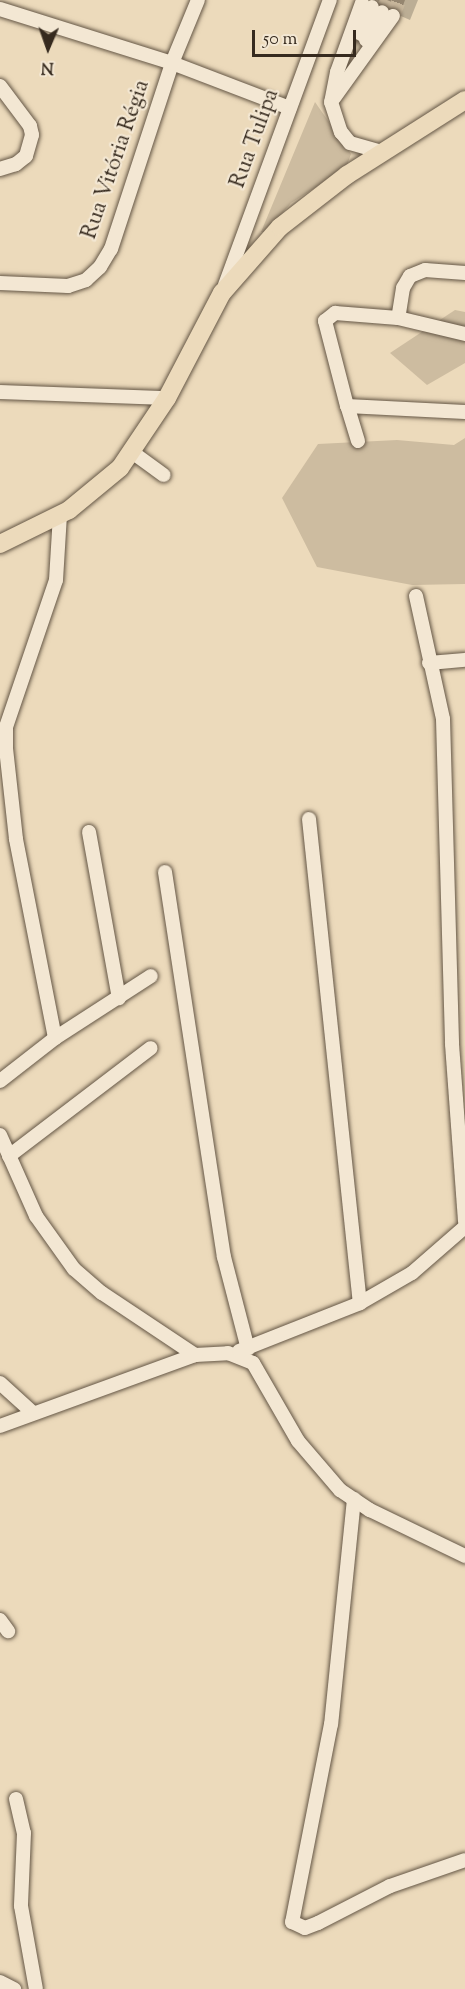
<!DOCTYPE html>
<meta charset="utf-8">
<style>
body{margin:0}
#map{position:relative;width:465px;height:1989px;overflow:hidden;background:#ecdabb;font-family:"Sorts Mill Goudy",serif}
div>[style]{position:absolute}
[style*='--x']{left:calc(var(--x)*1px);top:calc(var(--y)*1px);width:calc(var(--w)*1px);rotate:calc(var(--a)*1deg)}
.green>*{inset:0;background:#cdbca0}
.shadow>*{inset:0;background:#0003}
.building>*{inset:0;background:#958670}
.minor-tunnel>*{height:14px;margin-top:-7px;transform-origin:0;background:repeating-linear-gradient(90deg,#c8b79c 0 14px,transparent 0 21px)}
.roads{filter:drop-shadow(0 0 2px #645645) drop-shadow(0 0 2px #645645)}
.minor>*{height:14px;margin:-7px;padding:0 7px;transform-origin:7px;border-radius:7px;background:#f3e7d3}
.major>*{height:18px;margin:-9px;padding:0 9px;transform-origin:9px;border-radius:9px;background:#ecdabb}
span{translate:-50% -50%;white-space:nowrap;text-align:center;line-height:1.15;-webkit-text-stroke:4.5px #f3e7d3;paint-order:stroke}
.street-label{font-size:22px;color:#362a1e}
.north{position:absolute;left:18px;top:18px;width:60px;height:60px;-webkit-text-stroke:4px #f3e7d3;paint-order:stroke;rotate:182deg;font-size:16px;font-weight:700;line-height:24px;text-align:center;color:#362a1e}
.north::after{content:'';display:block;margin:auto;width:21px;height:27px;background:#362a1e;clip-path:polygon(50% 0,100% 100%,50% 72%,0 100%)}
.scale{position:absolute;left:252px;top:30px;width:104px;height:27px;box-sizing:border-box;border:3px solid #362a1e;border-top:0;padding-left:8px;font-size:18px;line-height:21px;white-space:nowrap;color:#362a1e;-webkit-text-stroke:4px #f3e7d3;paint-order:stroke}
</style>
<div id="map">
<div class="green">
<i style="clip-path:polygon(315px 102px,351px 154px,346px 168px,291px 203px,266px 232px,261px 232px)"></i>
<i style="clip-path:polygon(455px 310px,465px 312px,465px 363px,427px 385px,390px 353px)"></i>
<i style="clip-path:polygon(465px 438px,465px 584px,412px 585px,317px 567px,282px 498px,318px 444px,397px 440px,454px 445px)"></i>
</div>
<div class="shadow">
<i style="clip-path:polygon(364px 0,418px 0,410px 20px)"></i>
</div>
<div class="building">
<i style="clip-path:polygon(377px 0,405px 0,401px 11px)"></i>
</div>
<div class="minor-tunnel">
<i style="--x:382;--y:12;--w:13;--a:-67"></i>
<i style="--x:393;--y:16;--w:17;--a:-69"></i>
</div>
<div class="roads">
<div class="minor">
<i style="--x:362;--y:3;--w:73;--a:109.9"></i>
<i style="--x:337;--y:72;--w:31;--a:101"></i>
<i style="--x:331;--y:102;--w:32;--a:72"></i>
<i style="--x:341;--y:132;--w:14;--a:51"></i>
<i style="--x:350;--y:143;--w:32;--a:16"></i>
<i style="--x:0;--y:9;--w:180;--a:17.4"></i>
<i style="--x:172;--y:63;--w:126;--a:20.9"></i>
<i style="--x:361;--y:34;--w:29;--a:-68"></i>
<i style="--x:366;--y:40;--w:32;--a:-60"></i>
<i style="--x:0;--y:86;--w:50;--a:53.1"></i>
<i style="--x:30;--y:126;--w:9;--a:77"></i>
<i style="--x:32;--y:135;--w:22;--a:106"></i>
<i style="--x:26;--y:156;--w:13;--a:141"></i>
<i style="--x:16;--y:164;--w:17;--a:163"></i>
<i style="--x:334;--y:98;--w:101;--a:-54.3"></i>
<i style="--x:465;--y:273;--w:40;--a:-175.7"></i>
<i style="--x:425;--y:270;--w:16;--a:158"></i>
<i style="--x:410;--y:276;--w:14;--a:120"></i>
<i style="--x:403;--y:288;--w:30;--a:99"></i>
<i style="--x:398;--y:318;--w:69;--a:13.4"></i>
<i style="--x:0;--y:283;--w:68;--a:2.5"></i>
<i style="--x:68;--y:286;--w:19;--a:-18"></i>
<i style="--x:86;--y:280;--w:19;--a:-43"></i>
<i style="--x:100;--y:267;--w:21;--a:-59"></i>
<i style="--x:111;--y:249;--w:196;--a:-71.8"></i>
<i style="--x:172;--y:63;--w:68;--a:-67.6"></i>
<i style="--x:225;--y:285;--w:304;--a:-69.8"></i>
<i style="--x:0;--y:392;--w:167;--a:2.1"></i>
<i style="--x:347;--y:406;--w:88;--a:-104.5"></i>
<i style="--x:325;--y:321;--w:13;--a:-39"></i>
<i style="--x:335;--y:313;--w:63;--a:4.5"></i>
<i style="--x:358;--y:441;--w:37;--a:-107"></i>
<i style="--x:347;--y:406;--w:118;--a:2.9"></i>
<i style="--x:132;--y:452;--w:39;--a:36"></i>
<i style="--x:416;--y:596;--w:126;--a:77.6"></i>
<i style="--x:443;--y:719;--w:325;--a:88.4"></i>
<i style="--x:452;--y:1044;--w:178;--a:85.8"></i>
<i style="--x:429;--y:663;--w:36;--a:-5"></i>
<i style="--x:309;--y:819;--w:487;--a:84"></i>
<i style="--x:89;--y:832;--w:169;--a:79.8"></i>
<i style="--x:165;--y:872;--w:389;--a:81.3"></i>
<i style="--x:224;--y:1257;--w:95;--a:75.4"></i>
<i style="--x:55;--y:1038;--w:203;--a:-101.1"></i>
<i style="--x:16;--y:839;--w:91;--a:-96.3"></i>
<i style="--x:6;--y:749;--w:22;--a:-90"></i>
<i style="--x:6;--y:727;--w:155;--a:-71.2"></i>
<i style="--x:56;--y:580;--w:66;--a:-86.5"></i>
<i style="--x:0;--y:1081;--w:70;--a:-38"></i>
<i style="--x:55;--y:1038;--w:114;--a:-32.9"></i>
<i style="--x:0;--y:1135;--w:89;--a:66"></i>
<i style="--x:36;--y:1216;--w:65;--a:54.4"></i>
<i style="--x:74;--y:1269;--w:37;--a:41"></i>
<i style="--x:102;--y:1293;--w:112;--a:33.7"></i>
<i style="--x:195;--y:1355;--w:33;--a:-3"></i>
<i style="--x:228;--y:1353;--w:27;--a:22"></i>
<i style="--x:253;--y:1363;--w:90;--a:60"></i>
<i style="--x:298;--y:1441;--w:65;--a:49.4"></i>
<i style="--x:340;--y:1490;--w:36;--a:34"></i>
<i style="--x:370;--y:1510;--w:106;--a:25.8"></i>
<i style="--x:9;--y:1156;--w:178;--a:-37.3"></i>
<i style="--x:239;--y:1351;--w:130;--a:-21.6"></i>
<i style="--x:360;--y:1303;--w:60;--a:-30"></i>
<i style="--x:412;--y:1273;--w:70;--a:-41"></i>
<i style="--x:0;--y:1383;--w:43;--a:42.2"></i>
<i style="--x:0;--y:1426;--w:208;--a:-20"></i>
<i style="--x:354;--y:1499;--w:226;--a:95.8"></i>
<i style="--x:331;--y:1724;--w:202;--a:101.1"></i>
<i style="--x:292;--y:1922;--w:14;--a:25"></i>
<i style="--x:305;--y:1928;--w:14;--a:-21"></i>
<i style="--x:318;--y:1923;--w:81;--a:-27.2"></i>
<i style="--x:390;--y:1886;--w:79;--a:-19.1"></i>
<i style="--x:0;--y:1620;--w:14;--a:54"></i>
<i style="--x:16;--y:1799;--w:35;--a:77"></i>
<i style="--x:24;--y:1833;--w:73;--a:92.4"></i>
<i style="--x:21;--y:1906;--w:84;--a:79.8"></i>
<i style="--x:0;--y:1982;--w:16;--a:27"></i>
</div>
<div class="major">
<i style="--x:0;--y:544;--w:77;--a:-26.2"></i>
<i style="--x:69;--y:510;--w:66;--a:-39.5"></i>
<i style="--x:120;--y:468;--w:84;--a:-56.1"></i>
<i style="--x:167;--y:398;--w:119;--a:-62.4"></i>
<i style="--x:222;--y:293;--w:88;--a:-48.7"></i>
<i style="--x:280;--y:227;--w:85;--a:-37.8"></i>
<i style="--x:347;--y:175;--w:140;--a:-32.4"></i>
</div>
</div>
<div class="street-label">
<span style="left:256px;top:139px;rotate:-70deg">Rua Tulipa</span>
<span style="left:117px;top:160px;rotate:-71deg">Rua Vitória Régia</span>
</div>
<div class="north">N</div>
<div class="scale">50 m</div>
</div>
